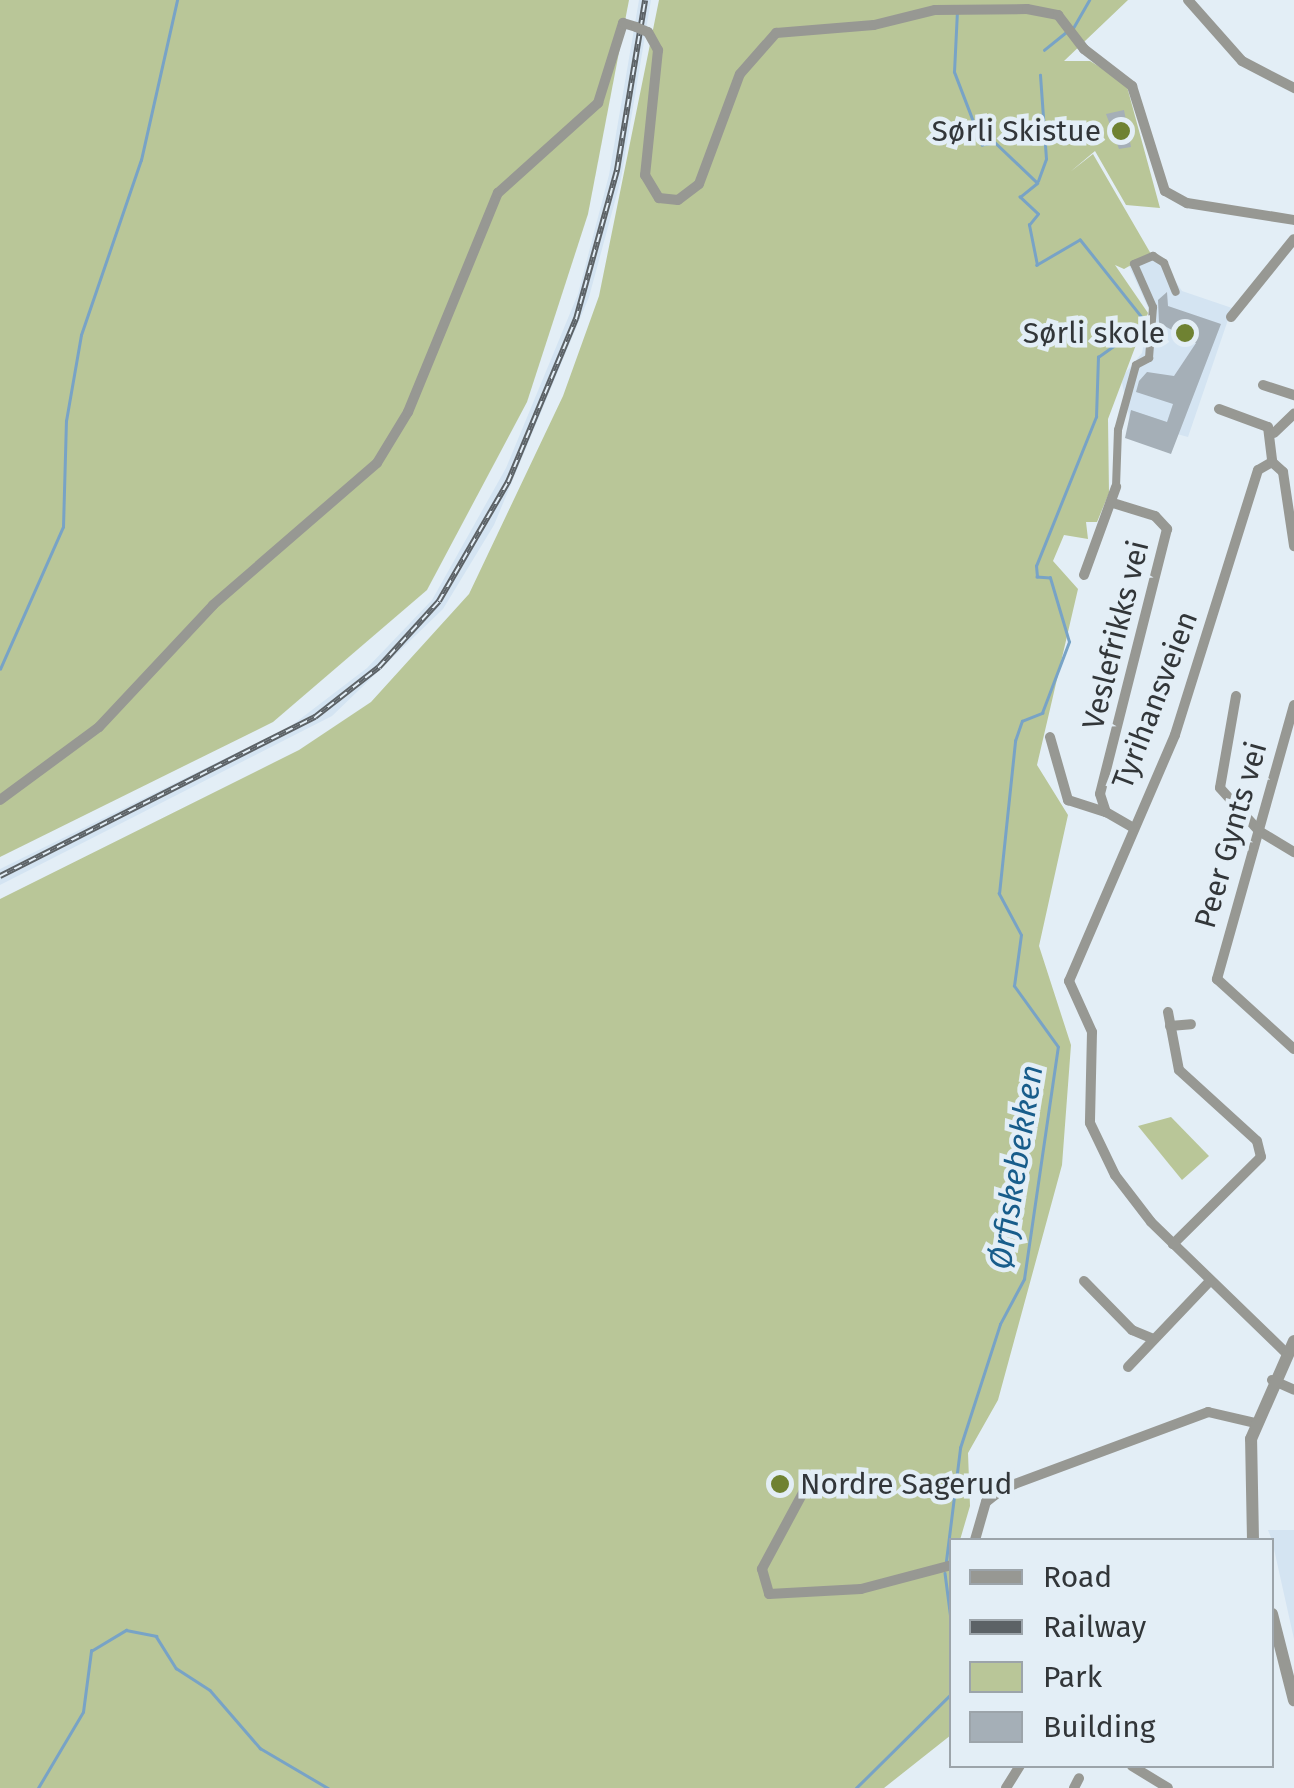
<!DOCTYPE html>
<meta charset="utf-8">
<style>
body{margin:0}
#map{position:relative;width:1294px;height:1788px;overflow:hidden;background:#e3eef6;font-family:"Fira Sans",sans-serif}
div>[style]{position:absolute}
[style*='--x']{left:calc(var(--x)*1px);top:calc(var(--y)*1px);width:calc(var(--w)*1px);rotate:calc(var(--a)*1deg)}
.built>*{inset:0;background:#d4e4f2}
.green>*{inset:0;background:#b9c698}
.stream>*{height:2.5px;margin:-1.25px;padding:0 1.25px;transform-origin:1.25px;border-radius:1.25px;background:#78a3c6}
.building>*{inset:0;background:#a5afb7}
.pedestrian>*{height:8px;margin:-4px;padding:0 4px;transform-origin:4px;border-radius:4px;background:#979893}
.minor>*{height:10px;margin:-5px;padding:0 5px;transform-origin:5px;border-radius:5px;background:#979893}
.tertiary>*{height:12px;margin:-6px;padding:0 6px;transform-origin:6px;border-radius:6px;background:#979893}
.rail>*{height:6px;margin-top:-3px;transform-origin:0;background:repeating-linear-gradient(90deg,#e3eef6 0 8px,#5c6266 0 16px);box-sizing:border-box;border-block:2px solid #5c6266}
.minor-bridge>*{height:10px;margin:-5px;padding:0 5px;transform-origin:5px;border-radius:5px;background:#979893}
.dots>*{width:28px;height:28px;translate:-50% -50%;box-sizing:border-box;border:5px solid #e3eef6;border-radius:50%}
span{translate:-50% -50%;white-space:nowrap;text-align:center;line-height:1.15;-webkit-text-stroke:9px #e3eef6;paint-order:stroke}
.poi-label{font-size:30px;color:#323639}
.right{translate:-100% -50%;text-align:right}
.left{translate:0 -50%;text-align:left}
.street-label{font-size:30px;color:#323639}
.water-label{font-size:32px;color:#185d8b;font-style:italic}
.legend{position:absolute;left:949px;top:1538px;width:325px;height:230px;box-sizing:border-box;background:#e3eef6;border:2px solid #9ca4aa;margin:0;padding:12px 18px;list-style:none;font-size:30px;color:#323639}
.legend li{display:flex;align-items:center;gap:20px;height:50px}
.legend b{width:50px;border:2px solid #9ca4aa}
</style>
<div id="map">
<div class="built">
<i style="clip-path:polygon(639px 0,651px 0,621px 179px,589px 297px,494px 525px,443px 609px,332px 716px,0 885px,0 869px,291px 726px,367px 668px,432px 600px,506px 468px,578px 294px,609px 175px)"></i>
<i style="clip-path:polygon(1157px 254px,1182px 291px,1232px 308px,1188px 437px,1130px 421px,1121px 378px,1142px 353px,1150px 312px,1129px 266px)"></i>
<i style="clip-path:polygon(1268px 1530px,1294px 1530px,1294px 1639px,1272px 1540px)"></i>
</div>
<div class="green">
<i style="clip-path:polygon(0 0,629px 0,588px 214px,527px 402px,427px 590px,273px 722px,0 857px)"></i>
<i style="clip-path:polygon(659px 0,1128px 0,1064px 61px,1090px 61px,1126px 83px,1160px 208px,1126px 205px,1095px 151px,1070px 172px,1093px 154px,1151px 254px,1124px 269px,1115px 265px,1148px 313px,1108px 419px,1109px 493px,1097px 522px,1086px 522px,1088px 539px,1064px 535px,1053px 561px,1078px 589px,1037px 765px,1068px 815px,1039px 946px,1071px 1045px,1062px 1165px,998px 1400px,968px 1453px,970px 1506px,960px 1540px,952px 1540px,951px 1735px,884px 1788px,0 1788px,0 899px,299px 750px,371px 702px,469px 594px,563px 396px,599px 296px)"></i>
<i style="clip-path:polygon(1171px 1117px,1209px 1156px,1182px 1180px,1138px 1126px)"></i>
</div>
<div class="stream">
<i style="--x:1073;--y:28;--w:32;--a:-60"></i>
<i style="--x:1044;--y:50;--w:28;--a:-39"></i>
<i style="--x:1038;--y:181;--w:23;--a:-70"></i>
<i style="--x:1046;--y:159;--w:84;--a:-94.1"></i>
<i style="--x:0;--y:669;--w:155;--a:-66.1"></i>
<i style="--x:63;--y:527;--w:106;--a:-88.4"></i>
<i style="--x:66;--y:421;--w:87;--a:-80.1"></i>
<i style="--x:81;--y:335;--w:185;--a:-71.1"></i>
<i style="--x:141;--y:160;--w:164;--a:-77.3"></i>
<i style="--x:946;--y:1561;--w:114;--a:-82.9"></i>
<i style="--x:960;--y:1448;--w:130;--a:-72.1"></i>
<i style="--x:1000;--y:1324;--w:51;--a:-61.9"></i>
<i style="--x:1024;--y:1279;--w:234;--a:-81.7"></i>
<i style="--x:1058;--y:1047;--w:75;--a:-125.8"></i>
<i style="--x:1014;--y:986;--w:51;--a:-82.2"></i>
<i style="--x:1021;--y:935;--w:47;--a:-118.2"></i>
<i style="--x:999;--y:894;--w:154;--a:-84"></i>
<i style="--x:1015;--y:741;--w:21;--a:-71"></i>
<i style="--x:1022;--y:721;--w:22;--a:-22"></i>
<i style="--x:1042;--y:713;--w:76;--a:-69.2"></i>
<i style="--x:1069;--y:642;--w:67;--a:-106.5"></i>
<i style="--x:1050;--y:578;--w:13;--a:-176"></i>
<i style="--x:1037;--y:577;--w:11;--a:-95"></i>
<i style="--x:1036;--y:566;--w:161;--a:-68.1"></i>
<i style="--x:1096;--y:417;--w:60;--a:-88.1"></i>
<i style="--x:1098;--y:357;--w:59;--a:-35.3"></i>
<i style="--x:1146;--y:323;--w:106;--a:-128.5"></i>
<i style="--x:1080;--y:240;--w:50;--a:149.8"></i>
<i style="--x:1037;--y:265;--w:41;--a:-101.3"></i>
<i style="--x:1029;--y:225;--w:14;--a:-51"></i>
<i style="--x:1038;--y:214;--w:25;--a:-137"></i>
<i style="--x:1020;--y:197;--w:22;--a:-39"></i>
<i style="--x:1037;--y:183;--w:58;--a:-136.4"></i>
<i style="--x:995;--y:143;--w:13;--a:171"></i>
<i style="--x:982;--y:145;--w:78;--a:-111"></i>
<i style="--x:954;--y:72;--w:61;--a:-87.2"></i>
<i style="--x:945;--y:1573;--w:54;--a:82.6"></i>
<i style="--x:38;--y:1788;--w:88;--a:-59.4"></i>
<i style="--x:83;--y:1712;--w:62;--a:-82.5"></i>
<i style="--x:91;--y:1651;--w:41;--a:-31"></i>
<i style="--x:126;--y:1630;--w:31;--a:11"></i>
<i style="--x:156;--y:1636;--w:38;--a:58"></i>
<i style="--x:176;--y:1668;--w:40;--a:32.9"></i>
<i style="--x:210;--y:1690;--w:77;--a:49.2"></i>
<i style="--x:260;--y:1748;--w:79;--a:30.5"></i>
<i style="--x:856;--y:1788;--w:135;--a:-44.7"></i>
</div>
<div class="building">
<i style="clip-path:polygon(1124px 110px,1131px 147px,1119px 149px,1106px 114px)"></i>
<i style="clip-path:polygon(1167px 292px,1168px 306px,1221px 324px,1171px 454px,1125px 438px,1131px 410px,1167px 422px,1173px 404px,1136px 392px,1139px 381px,1147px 372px,1174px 376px,1196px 343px,1159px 323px,1158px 300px)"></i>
</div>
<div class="pedestrian">
<i style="--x:1116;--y:487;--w:57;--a:-88"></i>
<i style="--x:1118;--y:430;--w:67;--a:-74.5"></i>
<i style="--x:1136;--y:365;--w:15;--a:-28"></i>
<i style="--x:1149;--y:358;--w:51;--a:-85.5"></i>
<i style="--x:1153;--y:307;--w:47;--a:-113.8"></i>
<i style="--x:1134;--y:264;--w:21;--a:-23"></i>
<i style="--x:1153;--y:256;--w:13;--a:32"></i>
<i style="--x:1164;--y:263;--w:31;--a:68"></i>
</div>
<div class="minor">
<i style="--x:1188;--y:0;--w:81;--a:48.5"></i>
<i style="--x:1242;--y:61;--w:59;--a:27.4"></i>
<i style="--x:648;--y:32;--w:21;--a:61"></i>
<i style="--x:658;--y:50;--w:126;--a:95.9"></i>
<i style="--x:645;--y:175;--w:27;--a:59"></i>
<i style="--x:659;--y:198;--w:19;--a:6"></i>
<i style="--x:678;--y:200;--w:26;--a:-37"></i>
<i style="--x:699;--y:184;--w:117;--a:-69.6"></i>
<i style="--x:740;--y:74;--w:55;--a:-48.7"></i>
<i style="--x:776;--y:33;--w:98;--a:-4.7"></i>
<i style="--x:874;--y:25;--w:63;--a:-13.8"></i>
<i style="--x:935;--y:10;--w:92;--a:-0.6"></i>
<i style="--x:1027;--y:9;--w:32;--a:11"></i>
<i style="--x:1058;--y:15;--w:43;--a:52.6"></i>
<i style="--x:1084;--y:49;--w:61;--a:37.6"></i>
<i style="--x:1132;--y:86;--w:110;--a:72.6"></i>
<i style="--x:1165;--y:191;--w:25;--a:29"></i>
<i style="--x:1187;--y:203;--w:108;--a:9"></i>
<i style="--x:1231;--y:317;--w:100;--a:-51.1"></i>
<i style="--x:1263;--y:385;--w:33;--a:18"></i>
<i style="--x:1219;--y:409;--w:52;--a:20.2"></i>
<i style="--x:1268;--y:427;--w:35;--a:83"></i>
<i style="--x:1274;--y:433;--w:28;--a:-44"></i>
<i style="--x:1272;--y:462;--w:16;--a:150"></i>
<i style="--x:1258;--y:470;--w:278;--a:107.4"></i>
<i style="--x:1175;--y:735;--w:268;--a:113.3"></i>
<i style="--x:1069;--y:981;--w:56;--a:65.7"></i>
<i style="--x:1092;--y:1032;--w:91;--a:91.3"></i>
<i style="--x:1090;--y:1123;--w:58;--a:64.3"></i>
<i style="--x:1115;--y:1175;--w:59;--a:52.5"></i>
<i style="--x:1151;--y:1222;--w:188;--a:44.1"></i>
<i style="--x:1272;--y:462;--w:15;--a:42"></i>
<i style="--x:1283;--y:472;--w:75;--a:81.5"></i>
<i style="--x:1113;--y:503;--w:44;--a:17.2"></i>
<i style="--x:1155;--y:516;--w:18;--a:47"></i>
<i style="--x:1167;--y:529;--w:273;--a:104.2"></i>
<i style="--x:1100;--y:794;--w:19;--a:72"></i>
<i style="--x:1106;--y:812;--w:30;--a:30"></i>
<i style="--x:1084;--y:575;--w:94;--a:-70"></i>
<i style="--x:1236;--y:696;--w:93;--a:99.9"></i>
<i style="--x:1220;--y:788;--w:58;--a:47.8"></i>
<i style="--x:1259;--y:831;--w:41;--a:31"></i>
<i style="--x:1294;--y:705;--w:285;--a:105.7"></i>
<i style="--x:1217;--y:979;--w:104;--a:42.3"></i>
<i style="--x:1050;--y:737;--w:66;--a:74.1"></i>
<i style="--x:1068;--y:800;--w:40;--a:18"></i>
<i style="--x:0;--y:800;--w:123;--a:-36.4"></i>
<i style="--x:99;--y:727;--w:167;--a:-46.9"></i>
<i style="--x:213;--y:605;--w:217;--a:-40.9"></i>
<i style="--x:377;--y:463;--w:60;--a:-58.7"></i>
<i style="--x:408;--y:412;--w:237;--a:-67.7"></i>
<i style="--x:498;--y:193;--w:135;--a:-42"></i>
<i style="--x:598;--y:103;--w:84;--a:-72.6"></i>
<i style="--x:623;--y:23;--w:14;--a:17"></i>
<i style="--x:1168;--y:1012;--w:59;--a:79.3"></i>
<i style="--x:1179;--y:1070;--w:105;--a:42.3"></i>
<i style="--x:1257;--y:1141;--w:16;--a:76"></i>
<i style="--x:1261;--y:1157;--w:124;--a:135.3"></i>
<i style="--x:1170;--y:1026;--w:21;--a:-5"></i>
<i style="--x:1084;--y:1281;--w:69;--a:45.6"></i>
<i style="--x:1132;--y:1330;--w:21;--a:23"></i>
<i style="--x:1128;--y:1367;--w:119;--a:-46.4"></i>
<i style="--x:1272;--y:1380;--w:24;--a:24"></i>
<i style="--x:805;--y:1489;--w:91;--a:118.3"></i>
<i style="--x:762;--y:1569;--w:26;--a:74"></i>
<i style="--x:769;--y:1594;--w:92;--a:-3.1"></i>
<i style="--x:861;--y:1589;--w:94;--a:-14.8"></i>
<i style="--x:975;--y:1540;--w:40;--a:-74"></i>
<i style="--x:986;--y:1502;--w:23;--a:-38"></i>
<i style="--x:1004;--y:1488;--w:218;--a:-20.4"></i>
<i style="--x:1208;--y:1412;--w:48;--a:13.2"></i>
<i style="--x:1132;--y:1766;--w:42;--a:31.4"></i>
<i style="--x:1006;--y:1788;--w:26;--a:-58"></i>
<i style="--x:1074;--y:1788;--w:11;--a:-63"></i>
</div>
<div class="tertiary">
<i style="--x:1253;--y:1540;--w:101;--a:-91.1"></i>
<i style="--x:1251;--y:1439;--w:107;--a:-66.3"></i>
<i style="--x:1272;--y:1614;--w:89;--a:75.7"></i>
</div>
<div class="rail">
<i style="--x:0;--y:876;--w:353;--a:-26.8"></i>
<i style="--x:315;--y:717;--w:81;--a:-38"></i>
<i style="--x:379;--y:667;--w:89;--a:-47.7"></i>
<i style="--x:439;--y:601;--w:138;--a:-59.9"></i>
<i style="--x:508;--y:482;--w:177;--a:-67.4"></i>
<i style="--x:576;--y:319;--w:155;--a:-74.6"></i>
<i style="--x:617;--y:170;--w:172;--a:-80.6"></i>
</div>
<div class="minor-bridge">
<i style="--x:636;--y:27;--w:13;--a:23"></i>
</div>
<div class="dots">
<i style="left:1121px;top:131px;background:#6f8232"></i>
<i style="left:1185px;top:333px;background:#6f8232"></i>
<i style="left:780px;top:1484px;background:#6f8232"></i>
</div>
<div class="poi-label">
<span class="right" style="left:1101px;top:131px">Sørli Skistue</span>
<span class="right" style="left:1165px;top:333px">Sørli skole</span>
<span class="left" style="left:800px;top:1484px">Nordre Sagerud</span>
</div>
<div class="street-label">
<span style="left:1116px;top:635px;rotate:-76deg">Veslefrikks vei</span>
<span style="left:1155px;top:700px;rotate:-69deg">Tyrihansveien</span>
<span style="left:1231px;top:835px;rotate:-74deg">Peer Gynts vei</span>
</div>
<div class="water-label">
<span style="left:1016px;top:1167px;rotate:-81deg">Ørfiskebekken</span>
</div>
<ul class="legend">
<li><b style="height:12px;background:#979893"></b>Road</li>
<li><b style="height:12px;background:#5c6266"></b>Railway</li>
<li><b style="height:28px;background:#b9c698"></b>Park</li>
<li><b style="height:28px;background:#a5afb7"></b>Building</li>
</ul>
</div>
